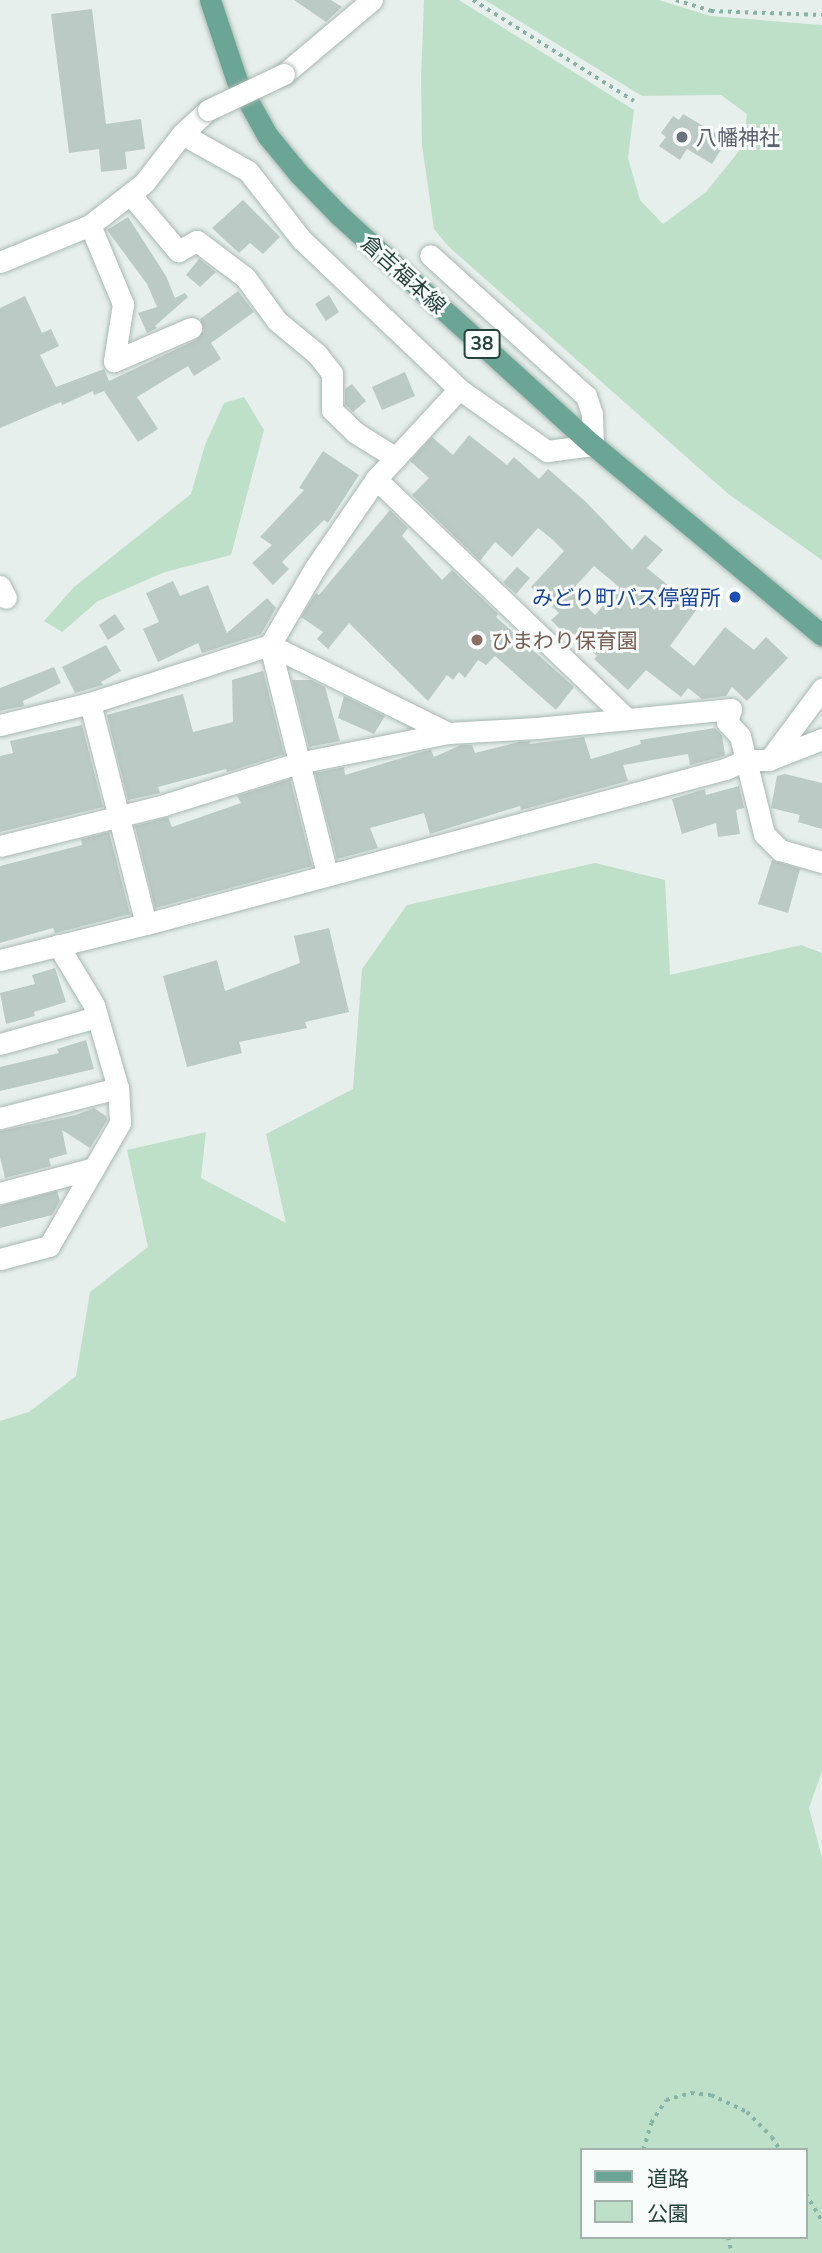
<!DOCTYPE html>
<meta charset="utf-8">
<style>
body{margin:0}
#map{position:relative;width:822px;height:2253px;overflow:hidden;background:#e6efeb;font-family:Mulish,"Noto Sans JP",sans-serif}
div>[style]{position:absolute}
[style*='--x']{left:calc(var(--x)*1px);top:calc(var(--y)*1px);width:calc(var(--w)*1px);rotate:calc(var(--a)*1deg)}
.green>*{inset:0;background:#bfe0c8}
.building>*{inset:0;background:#bbcac4}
.path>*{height:3.5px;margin-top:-1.75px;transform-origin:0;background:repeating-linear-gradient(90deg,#86b3a5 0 3.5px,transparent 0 8.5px)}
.roads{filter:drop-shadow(0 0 2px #a8b8b2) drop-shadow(0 0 2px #a8b8b2)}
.minor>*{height:21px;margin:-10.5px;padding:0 10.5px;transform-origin:10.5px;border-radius:10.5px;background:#fff}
.major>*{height:21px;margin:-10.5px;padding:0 10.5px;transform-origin:10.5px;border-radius:10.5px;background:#6aa596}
.bridges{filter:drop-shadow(0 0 2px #a8b8b2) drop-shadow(0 0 2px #a8b8b2)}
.minor-bridge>*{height:21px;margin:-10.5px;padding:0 10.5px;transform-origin:10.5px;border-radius:10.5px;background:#fff}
.dots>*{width:19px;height:19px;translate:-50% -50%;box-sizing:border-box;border:4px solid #f7fbf9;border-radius:50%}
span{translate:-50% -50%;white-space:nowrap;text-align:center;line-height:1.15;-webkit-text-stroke:6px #f7fbf9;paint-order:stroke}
.shield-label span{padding:2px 5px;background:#f7fbf9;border:2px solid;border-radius:5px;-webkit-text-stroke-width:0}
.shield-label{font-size:19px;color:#24423a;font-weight:700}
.worship-label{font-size:21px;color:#5b616d}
.left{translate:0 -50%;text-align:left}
.street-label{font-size:21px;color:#24423a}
.transit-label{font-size:21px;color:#164399}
.right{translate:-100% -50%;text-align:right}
.education-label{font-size:21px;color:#785e54}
.legend{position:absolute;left:580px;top:2148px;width:228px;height:91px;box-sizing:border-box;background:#f7fbf9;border:2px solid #a3b1ad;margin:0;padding:9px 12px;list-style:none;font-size:21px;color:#24423a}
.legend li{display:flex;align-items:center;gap:14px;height:35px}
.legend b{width:35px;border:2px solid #a3b1ad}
</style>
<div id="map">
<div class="green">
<i style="clip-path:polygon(424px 0,459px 0,634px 110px,628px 158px,640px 200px,663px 224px,706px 192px,743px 146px,747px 114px,721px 95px,642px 96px,485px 0,659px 0,710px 16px,822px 25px,822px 560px,727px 493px,448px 246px,434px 229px,422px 145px,421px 77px)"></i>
<i style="clip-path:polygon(244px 397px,264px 430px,231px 555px,165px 572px,98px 601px,62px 632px,44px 621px,74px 587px,191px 494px,205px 445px,224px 403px)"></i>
<i style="clip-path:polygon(evenodd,595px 863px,665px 880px,670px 975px,801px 945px,822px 953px,822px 1771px,809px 1808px,822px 1858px,822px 2253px,0 2253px,0 1421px,29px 1412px,76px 1376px,90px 1292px,148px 1247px,127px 1150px,206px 1132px,201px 1178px,286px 1223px,266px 1134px,353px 1089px,362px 969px,407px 905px,595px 863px,582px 2150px,806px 2150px,806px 2237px,582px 2237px,582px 2150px)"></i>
</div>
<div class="building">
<i style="clip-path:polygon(294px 0,331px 0,342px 7px,326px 22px)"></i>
<i style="clip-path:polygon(92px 9px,106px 124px,141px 119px,145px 149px,125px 152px,127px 169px,101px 172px,99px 149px,69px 153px,51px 14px)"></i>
<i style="clip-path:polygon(683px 114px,727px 140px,712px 164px,687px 149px,680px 160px,659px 146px,666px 137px,661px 133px,673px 116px,679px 120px)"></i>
<i style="clip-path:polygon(243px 200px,280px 237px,263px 254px,250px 243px,239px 253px,212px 228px)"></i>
<i style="clip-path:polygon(128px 217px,166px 276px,175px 298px,185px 293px,188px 297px,155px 326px,157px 328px,147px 333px,138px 313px,157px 307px,147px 284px,107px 230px)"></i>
<i style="clip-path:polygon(199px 259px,216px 272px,200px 287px,186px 275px)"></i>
<i style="clip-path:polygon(238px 291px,254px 312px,211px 343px,221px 359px,194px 376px,188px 366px,137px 397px,158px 429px,138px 442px,104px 391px,94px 395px,93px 391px,62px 405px,61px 402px,0 428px,0 308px,25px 296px,42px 333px,51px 329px,59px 346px,40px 355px,56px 387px,104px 369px,109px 381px,196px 340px,204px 330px,200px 319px)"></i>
<i style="clip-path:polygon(329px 295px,339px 312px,326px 321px,315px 304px)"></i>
<i style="clip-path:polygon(405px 372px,415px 396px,382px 410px,372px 387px)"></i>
<i style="clip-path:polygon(352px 384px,366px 401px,353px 412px,345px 404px,345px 389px)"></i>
<i style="clip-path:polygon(evenodd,469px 435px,507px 465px,514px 457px,539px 479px,548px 469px,585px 501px,632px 550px,645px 535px,663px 550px,647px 568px,697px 609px,670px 646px,694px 666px,725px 627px,754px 650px,766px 637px,788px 658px,747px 701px,732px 687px,726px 696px,702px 699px,688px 688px,681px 697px,646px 670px,628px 690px,594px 659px,597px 656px,573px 633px,569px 638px,551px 620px,559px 613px,531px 587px,564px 551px,552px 539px,538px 528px,512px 557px,495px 542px,480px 561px,412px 495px,429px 478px,410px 461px,432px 437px,453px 455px,469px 435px,594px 566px,619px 587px,595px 615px,571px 591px,594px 566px)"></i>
<i style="clip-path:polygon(323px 451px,359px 475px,328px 523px,324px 520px,282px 562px,289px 569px,273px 585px,252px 563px,272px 545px,260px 537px,304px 490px,299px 488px)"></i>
<i style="clip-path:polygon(390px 510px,408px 528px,402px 536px,442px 580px,452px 570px,498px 614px,496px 617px,574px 687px,556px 710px,495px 656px,486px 665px,478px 660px,465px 678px,459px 672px,453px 680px,447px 675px,428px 701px,349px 623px,328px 649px,317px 639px,323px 632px,301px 617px,316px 593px,319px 595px)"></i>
<i style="clip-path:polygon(517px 567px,530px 578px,516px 594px,503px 582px)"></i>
<i style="clip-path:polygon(173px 581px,180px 596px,208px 585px,227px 633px,267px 598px,276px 608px,261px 634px,202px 653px,198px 643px,158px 662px,143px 629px,159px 622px,146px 593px)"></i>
<i style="clip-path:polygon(115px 614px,125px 629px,108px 640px,99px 625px)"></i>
<i style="clip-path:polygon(106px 645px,121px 671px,101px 682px,103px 685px,75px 693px,62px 667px)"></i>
<i style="clip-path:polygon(54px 667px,61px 683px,23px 701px,24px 706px,0 711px,0 688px)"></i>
<i style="clip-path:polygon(263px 671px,284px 754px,227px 772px,226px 769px,158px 787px,160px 793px,128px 800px,107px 715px,183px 694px,193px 732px,233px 722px,232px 680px)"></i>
<i style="clip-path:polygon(292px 680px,311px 680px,325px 687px,340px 741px,309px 747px)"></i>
<i style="clip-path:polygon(344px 696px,385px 716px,374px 734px,338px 718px)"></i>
<i style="clip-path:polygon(82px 725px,103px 807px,0 832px,0 756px,13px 753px,10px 741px)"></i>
<i style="clip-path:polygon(715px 728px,722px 735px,725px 755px,721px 757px,690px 765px,688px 754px,623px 765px,628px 781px,521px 810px,520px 806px,430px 834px,424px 813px,370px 828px,378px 848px,337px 859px,315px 773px,344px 767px,345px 775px,425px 751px,431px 750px,434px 757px,461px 745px,472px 745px,475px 753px,519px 742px,531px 741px,529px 744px,584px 737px,591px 759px,641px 744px,640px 740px)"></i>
<i style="clip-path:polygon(785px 774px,822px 783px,822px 829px,798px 822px,800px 815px,771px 808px,777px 776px)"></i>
<i style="clip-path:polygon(290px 779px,312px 866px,155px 908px,135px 826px,168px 817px,172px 827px,241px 803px,237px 796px)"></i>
<i style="clip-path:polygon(739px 786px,744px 808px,736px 810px,740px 834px,718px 837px,716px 823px,682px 834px,672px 799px,705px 789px,706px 795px)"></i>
<i style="clip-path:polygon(109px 832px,130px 914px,59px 932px,55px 933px,53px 928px,0 943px,0 866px,82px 845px,81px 839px)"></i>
<i style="clip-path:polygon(772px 860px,800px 869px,788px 913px,758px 904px)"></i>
<i style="clip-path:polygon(329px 928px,349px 1012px,305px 1022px,307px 1028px,239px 1042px,242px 1053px,187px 1067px,163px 976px,217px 960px,225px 991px,300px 963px,294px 936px)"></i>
<i style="clip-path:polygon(55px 968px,66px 1002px,34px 1012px,35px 1016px,6px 1024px,0 993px,35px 984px,32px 975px)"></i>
<i style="clip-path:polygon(86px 1040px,94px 1069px,0 1091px,0 1067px,59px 1053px,57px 1049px)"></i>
<i style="clip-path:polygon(94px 1108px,106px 1116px,107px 1120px,90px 1148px,62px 1130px,67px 1154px,49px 1159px,51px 1166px,5px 1178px,0 1157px,0 1131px,76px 1115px)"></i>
<i style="clip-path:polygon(57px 1191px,60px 1201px,52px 1215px,0 1228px,0 1206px)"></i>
</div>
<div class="path">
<i style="--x:473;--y:0;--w:190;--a:32.1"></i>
<i style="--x:676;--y:0;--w:37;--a:17"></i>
<i style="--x:711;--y:11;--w:111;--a:2.1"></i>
<i style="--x:643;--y:2150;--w:28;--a:-73"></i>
<i style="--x:651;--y:2123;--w:27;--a:-57"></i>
<i style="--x:666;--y:2100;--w:26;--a:-16"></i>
<i style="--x:691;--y:2093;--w:20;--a:6"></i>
<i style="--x:711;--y:2095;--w:40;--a:25"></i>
<i style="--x:747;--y:2112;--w:35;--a:45"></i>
<i style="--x:772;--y:2137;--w:15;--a:58"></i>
<i style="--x:806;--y:2194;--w:31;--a:59"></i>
<i style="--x:728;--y:2237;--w:16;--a:76"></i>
</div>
<div class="roads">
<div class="minor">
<i style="--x:284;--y:74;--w:115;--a:-40.1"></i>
<i style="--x:182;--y:134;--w:76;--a:29.3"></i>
<i style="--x:248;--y:171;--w:88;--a:52"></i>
<i style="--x:302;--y:240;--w:216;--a:43.5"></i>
<i style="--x:459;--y:389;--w:108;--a:35.2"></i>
<i style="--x:547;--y:451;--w:46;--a:-7.4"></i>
<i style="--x:593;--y:445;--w:31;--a:-92"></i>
<i style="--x:592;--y:414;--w:19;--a:-108"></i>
<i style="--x:586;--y:396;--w:210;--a:-137.9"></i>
<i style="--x:130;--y:194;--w:75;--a:49.9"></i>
<i style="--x:178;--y:251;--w:21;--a:-28"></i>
<i style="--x:197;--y:241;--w:60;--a:36.9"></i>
<i style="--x:245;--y:277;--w:54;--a:54"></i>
<i style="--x:277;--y:321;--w:52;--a:39.5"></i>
<i style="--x:317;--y:354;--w:24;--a:52"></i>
<i style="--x:332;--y:373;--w:37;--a:90"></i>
<i style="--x:332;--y:410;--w:33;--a:44"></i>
<i style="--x:356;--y:433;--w:47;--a:32"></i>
<i style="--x:90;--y:225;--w:86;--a:67.3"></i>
<i style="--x:123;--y:304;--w:58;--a:99"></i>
<i style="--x:114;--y:361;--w:84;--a:-23.2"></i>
<i style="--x:0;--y:262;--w:97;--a:-22.3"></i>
<i style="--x:90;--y:225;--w:68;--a:-37.9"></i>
<i style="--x:144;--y:183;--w:62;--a:-52.2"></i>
<i style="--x:182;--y:134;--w:35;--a:-43"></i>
<i style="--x:376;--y:479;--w:346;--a:43.7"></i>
<i style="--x:0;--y:586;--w:13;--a:63"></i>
<i style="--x:90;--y:703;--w:228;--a:75.8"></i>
<i style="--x:0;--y:725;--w:93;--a:-13.7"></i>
<i style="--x:90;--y:703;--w:189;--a:-17.9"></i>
<i style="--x:270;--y:645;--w:199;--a:26.3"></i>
<i style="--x:771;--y:759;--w:55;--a:-21.4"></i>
<i style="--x:0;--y:846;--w:169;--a:-14"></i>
<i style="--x:164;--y:805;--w:140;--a:-17.4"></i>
<i style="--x:298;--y:763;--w:153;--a:-11.3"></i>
<i style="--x:448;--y:733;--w:89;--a:-3.2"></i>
<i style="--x:537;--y:728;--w:195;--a:-5.6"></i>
<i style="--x:731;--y:709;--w:14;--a:107"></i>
<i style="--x:727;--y:722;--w:19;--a:47"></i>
<i style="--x:740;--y:736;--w:101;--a:76.2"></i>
<i style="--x:764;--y:834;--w:23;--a:45"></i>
<i style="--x:780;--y:850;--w:44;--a:15.9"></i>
<i style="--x:327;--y:874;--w:236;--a:-104"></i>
<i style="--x:270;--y:645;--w:89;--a:-59.7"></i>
<i style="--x:315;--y:568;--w:108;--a:-55.6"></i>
<i style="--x:376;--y:479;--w:122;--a:-47.3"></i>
<i style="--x:0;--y:960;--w:150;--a:-13.9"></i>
<i style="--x:146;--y:924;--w:599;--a:-14.99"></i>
<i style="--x:725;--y:769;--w:23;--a:-23"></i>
<i style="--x:746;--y:760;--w:23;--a:0"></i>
<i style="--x:769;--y:760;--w:89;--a:-53.3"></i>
<i style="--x:0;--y:1044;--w:101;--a:-15.6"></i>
<i style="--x:0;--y:1118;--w:122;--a:-14.3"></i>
<i style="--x:0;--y:1193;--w:94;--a:-14.8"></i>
<i style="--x:0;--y:1259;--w:51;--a:-14.9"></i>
<i style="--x:49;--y:1246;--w:142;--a:-60"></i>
<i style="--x:120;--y:1123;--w:35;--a:-93"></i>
<i style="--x:118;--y:1088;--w:86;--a:-106.1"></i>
<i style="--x:94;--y:1005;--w:70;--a:-121"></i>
</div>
<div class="major">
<i style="--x:210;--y:0;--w:85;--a:71.6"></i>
<i style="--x:237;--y:81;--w:62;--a:60.9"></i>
<i style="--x:267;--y:135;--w:50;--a:50.6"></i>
<i style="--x:299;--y:174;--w:57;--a:45.7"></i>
<i style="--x:339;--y:215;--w:343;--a:42.2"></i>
<i style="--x:593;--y:445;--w:298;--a:39.7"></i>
</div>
</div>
<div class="bridges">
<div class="minor-bridge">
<i style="--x:208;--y:110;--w:84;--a:-25.3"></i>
</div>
</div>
<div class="dots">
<i style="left:682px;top:137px;background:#6b7280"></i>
<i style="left:735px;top:597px;background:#1a4fb4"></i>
<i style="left:477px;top:640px;background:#8d6e63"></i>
</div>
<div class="shield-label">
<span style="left:482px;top:344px">38</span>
</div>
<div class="worship-label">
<span class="left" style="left:696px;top:137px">八幡神社</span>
</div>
<div class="street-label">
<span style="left:404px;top:274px;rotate:42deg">倉吉福本線</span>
</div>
<div class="transit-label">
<span class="right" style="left:721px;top:597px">みどり町バス停留所</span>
</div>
<div class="education-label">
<span class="left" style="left:491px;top:640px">ひまわり保育園</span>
</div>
<ul class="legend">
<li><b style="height:9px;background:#6aa596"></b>道路</li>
<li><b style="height:19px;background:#bfe0c8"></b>公園</li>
</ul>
</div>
